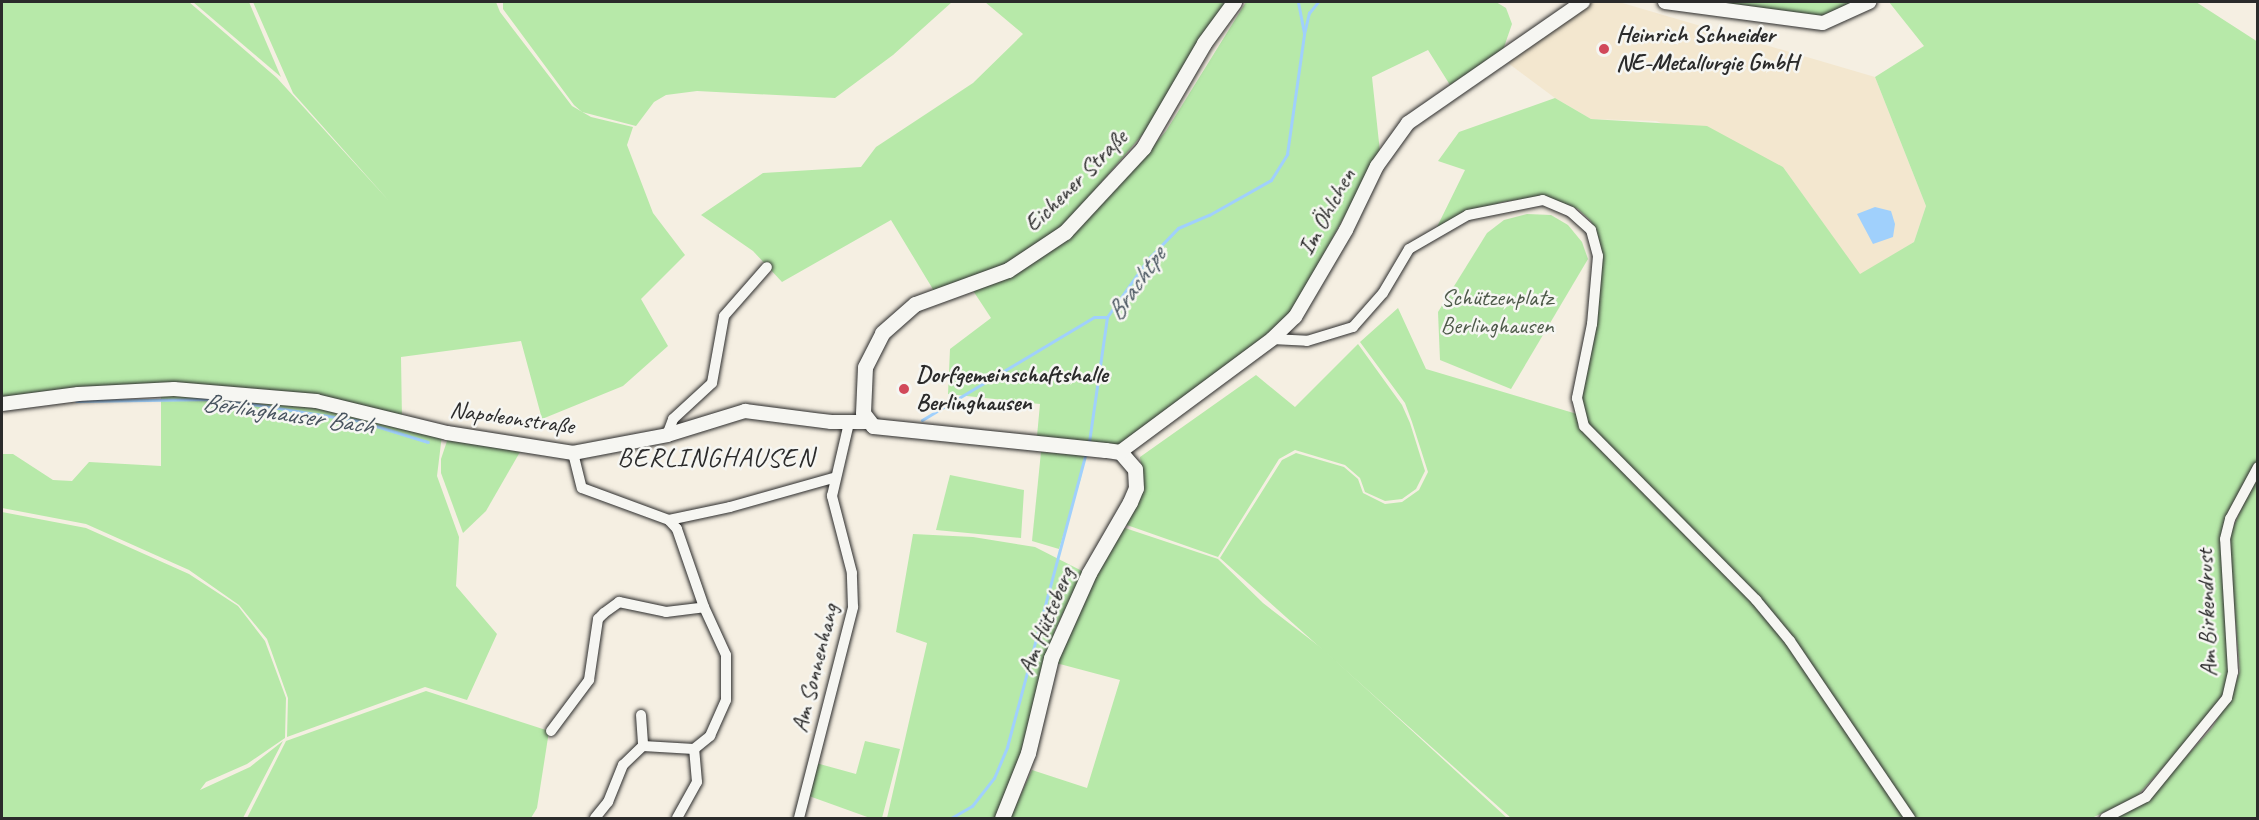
<!DOCTYPE html>
<meta charset="utf-8">
<style>
body{margin:0}
#map{position:relative;width:2259px;height:820px;overflow:hidden;background:#f5efe2;font-family:Caveat,sans-serif}
div>[style]{position:absolute}
[style*='--x']{left:calc(var(--x)*1px);top:calc(var(--y)*1px);width:calc(var(--w)*1px);rotate:calc(var(--a)*1deg)}
.built>*{inset:0;background:#f3e7cf}
.green>*{inset:0;background:#b7e9a9}
.water>*{inset:0;background:#a0d0fc}
.stream>*{height:3px;margin:-1.5px;padding:0 1.5px;transform-origin:1.5px;border-radius:1.5px;background:#a0d0fc}
.roads{filter:drop-shadow(0 0 2px #2b2b2b) drop-shadow(0 0 2px #2b2b2b)}
.minor>*{height:10px;margin:-5px;padding:0 5px;transform-origin:5px;border-radius:5px;background:#f6f6f2}
.tertiary>*{height:14px;margin:-7px;padding:0 7px;transform-origin:7px;border-radius:7px;background:#f6f6f2}
.secondary>*{height:15px;margin:-7.5px;padding:0 7.5px;transform-origin:7.5px;border-radius:7.5px;background:#f6f6f2}
.dots>*{width:16px;height:16px;translate:-50% -50%;box-sizing:border-box;border:3px solid #f6f6f2;border-radius:50%}
span{translate:-50% -50%;white-space:nowrap;text-align:center;line-height:1.15;-webkit-text-stroke:5px #f6f6f2;paint-order:stroke}
.poi-label{font-size:24px;color:#2b2b2b;font-weight:700}
.left{translate:0 -50%;text-align:left}
.street-label{font-size:24px;color:#2b2b2b}
.park-label{font-size:24px;color:#4e5a4a}
.water-label{font-size:26px;color:#48545f;font-style:italic}
.quarter-label{font-size:27px;color:#2b2b2b;letter-spacing:1.5px}
.frame{position:absolute;inset:0;border:3px solid #2b2b2b;pointer-events:none}
</style>
<div id="map">
<div class="built">
<i style="clip-path:polygon(1619px 2px,1875px 77px,1926px 206px,1914px 242px,1860px 275px,1783px 167px,1656px 121px,1591px 119px,1555px 98px,1508px 63px,1591px 3px)"></i>
</div>
<div class="green">
<i style="clip-path:polygon(2px 2px,189px 2px,277px 78px,389px 201px,293px 93px,253px 2px,496px 2px,500px 12px,572px 106px,591px 117px,633px 127px,627px 145px,653px 213px,685px 255px,641px 299px,668px 346px,623px 386px,542px 419px,521px 341px,401px 357px,402px 420px,172px 385px,2px 400px)"></i>
<i style="clip-path:polygon(193px 2px,249px 2px,281px 77px)"></i>
<i style="clip-path:polygon(503px 2px,952px 2px,893px 55px,835px 98px,697px 91px,666px 95px,654px 102px,636px 126px,582px 112px,574px 105px,503px 9px)"></i>
<i style="clip-path:polygon(985px 2px,1228px 2px,1155px 120px,1055px 236px,1002px 272px,934px 291px,891px 220px,782px 282px,753px 251px,701px 215px,763px 173px,861px 167px,876px 147px,973px 83px,1023px 34px)"></i>
<i style="clip-path:polygon(1246px 2px,1496px 2px,1506px 8px,1512px 24px,1503px 50px,1450px 85px,1428px 50px,1372px 77px,1380px 152px,1291px 313px,1268px 336px,1119px 447px,1037px 436px,1040px 404px,948px 394px,950px 349px,991px 318px,970px 286px,1070px 233px,1117px 188px,1166px 131px)"></i>
<i style="clip-path:polygon(1703px 2px,1856px 2px,1816px 18px)"></i>
<i style="clip-path:polygon(1889px 2px,2196px 2px,2258px 42px,2257px 462px,2226px 519px,2230px 670px,2224px 693px,2204px 722px,2137px 796px,2092px 818px,1915px 818px,1791px 640px,1586px 424px,1581px 411px,1596px 230px,1590px 220px,1578px 209px,1544px 196px,1502px 202px,1437px 227px,1465px 170px,1438px 161px,1459px 132px,1555px 98px,1591px 119px,1707px 126px,1783px 167px,1860px 274px,1914px 242px,1926px 206px,1875px 77px,1924px 46px)"></i>
<i style="clip-path:polygon(1527px 214px,1551px 215px,1568px 225px,1582px 242px,1588px 259px,1511px 389px,1440px 360px,1438px 312px,1487px 233px,1504px 220px)"></i>
<i style="clip-path:polygon(1398px 308px,1426px 369px,1577px 414px,1789px 642px,1909px 818px,1511px 818px,1220px 558px,1282px 460px,1296px 453px,1344px 467px,1358px 479px,1363px 493px,1385px 504px,1402px 502px,1419px 490px,1428px 472px,1412px 422px,1405px 403px,1360px 342px)"></i>
<i style="clip-path:polygon(1358px 344px,1402px 405px,1410px 423px,1425px 471px,1416px 489px,1402px 499px,1385px 501px,1365px 492px,1360px 478px,1345px 465px,1295px 450px,1279px 459px,1218px 557px,1124px 524px,1143px 479px,1140px 457px,1256px 375px,1295px 407px)"></i>
<i style="clip-path:polygon(161px 392px,316px 404px,442px 435px,437px 476px,459px 537px,456px 586px,497px 634px,467px 700px,425px 687px,287px 737px,288px 698px,267px 639px,239px 605px,189px 570px,86px 524px,2px 508px,2px 454px,13px 454px,53px 480px,72px 481px,89px 462px,161px 466px)"></i>
<i style="clip-path:polygon(448px 438px,520px 452px,486px 511px,463px 533px,441px 473px,441px 459px)"></i>
<i style="clip-path:polygon(1041px 452px,1084px 455px,1081px 478px,1059px 549px,1032px 541px)"></i>
<i style="clip-path:polygon(2257px 473px,2257px 818px,2115px 818px,2147px 800px,2212px 728px,2231px 696px,2240px 671px,2228px 539px)"></i>
<i style="clip-path:polygon(950px 475px,1024px 490px,1021px 538px,936px 530px)"></i>
<i style="clip-path:polygon(2px 512px,86px 528px,189px 574px,238px 606px,265px 641px,286px 698px,285px 738px,247px 764px,206px 782px,200px 790px,250px 767px,283px 741px,243px 818px,2px 818px)"></i>
<i style="clip-path:polygon(1119px 526px,1218px 559px,1263px 603px,1324px 650px,1507px 818px,1010px 818px,1032px 770px,1087px 788px,1120px 680px,1056px 663px,1067px 632px)"></i>
<i style="clip-path:polygon(913px 534px,973px 537px,1035px 547px,1084px 572px,1055px 630px,1013px 781px,997px 818px,887px 818px,927px 643px,896px 632px)"></i>
<i style="clip-path:polygon(426px 691px,549px 731px,537px 808px,531px 818px,247px 818px,286px 741px)"></i>
<i style="clip-path:polygon(865px 741px,900px 749px,882px 818px,870px 818px,809px 796px,816px 763px,856px 774px)"></i>
</div>
<div class="water">
<i style="clip-path:polygon(1875px 207px,1891px 211px,1895px 224px,1893px 237px,1873px 244px,1857px 214px)"></i>
</div>
<div class="stream">
<i style="--x:1298;--y:2;--w:31;--a:79"></i>
<i style="--x:226;--y:400;--w:136;--a:8.9"></i>
<i style="--x:360;--y:421;--w:71;--a:17.2"></i>
<i style="--x:76;--y:401;--w:140;--a:-0.8"></i>
<i style="--x:922;--y:420;--w:200;--a:-30.9"></i>
<i style="--x:1094;--y:317;--w:13;--a:0"></i>
<i style="--x:1089;--y:442;--w:126;--a:-81.8"></i>
<i style="--x:1107;--y:317;--w:71;--a:-54.7"></i>
<i style="--x:1148;--y:259;--w:43;--a:-45.9"></i>
<i style="--x:1178;--y:228;--w:34;--a:-23"></i>
<i style="--x:1209;--y:215;--w:71;--a:-29.4"></i>
<i style="--x:1271;--y:180;--w:31;--a:-58"></i>
<i style="--x:1287;--y:154;--w:121;--a:-81.9"></i>
<i style="--x:1304;--y:34;--w:22;--a:-77"></i>
<i style="--x:1309;--y:13;--w:14;--a:-51"></i>
<i style="--x:951;--y:818;--w:24;--a:-30"></i>
<i style="--x:972;--y:806;--w:36;--a:-52"></i>
<i style="--x:994;--y:778;--w:34;--a:-67"></i>
<i style="--x:1007;--y:747;--w:305;--a:-75"></i>
</div>
<div class="roads">
<div class="minor">
<i style="--x:1272;--y:339;--w:35;--a:3"></i>
<i style="--x:1307;--y:341;--w:48;--a:-16.9"></i>
<i style="--x:1353;--y:327;--w:45;--a:-48.6"></i>
<i style="--x:1383;--y:293;--w:51;--a:-59.4"></i>
<i style="--x:1409;--y:249;--w:68;--a:-30"></i>
<i style="--x:1468;--y:215;--w:76;--a:-11.3"></i>
<i style="--x:1543;--y:200;--w:30;--a:23"></i>
<i style="--x:1571;--y:212;--w:27;--a:42"></i>
<i style="--x:1591;--y:230;--w:27;--a:75"></i>
<i style="--x:1598;--y:256;--w:68;--a:95"></i>
<i style="--x:1592;--y:324;--w:76;--a:101.5"></i>
<i style="--x:1577;--y:398;--w:29;--a:76"></i>
<i style="--x:1584;--y:426;--w:245;--a:45.3"></i>
<i style="--x:1756;--y:600;--w:53;--a:50.3"></i>
<i style="--x:1790;--y:641;--w:214;--a:55.9"></i>
<i style="--x:667;--y:435;--w:17;--a:-69"></i>
<i style="--x:673;--y:419;--w:53;--a:-42.7"></i>
<i style="--x:712;--y:383;--w:68;--a:-79.8"></i>
<i style="--x:724;--y:316;--w:65;--a:-48.7"></i>
<i style="--x:573;--y:453;--w:36;--a:76"></i>
<i style="--x:582;--y:488;--w:93;--a:20.2"></i>
<i style="--x:669;--y:520;--w:62;--a:-12"></i>
<i style="--x:730;--y:507;--w:107;--a:-15.7"></i>
<i style="--x:641;--y:715;--w:31;--a:86"></i>
<i style="--x:551;--y:731;--w:64;--a:-53.3"></i>
<i style="--x:589;--y:680;--w:62;--a:-81.6"></i>
<i style="--x:598;--y:619;--w:8;--a:-45"></i>
<i style="--x:604;--y:613;--w:19;--a:-36"></i>
<i style="--x:619;--y:602;--w:48;--a:12"></i>
<i style="--x:666;--y:612;--w:38;--a:-7"></i>
<i style="--x:595;--y:818;--w:21;--a:-51"></i>
<i style="--x:608;--y:802;--w:40;--a:-68"></i>
<i style="--x:623;--y:765;--w:28;--a:-44"></i>
<i style="--x:643;--y:746;--w:51;--a:3.4"></i>
<i style="--x:694;--y:749;--w:21;--a:-39"></i>
<i style="--x:710;--y:736;--w:39;--a:-66"></i>
<i style="--x:726;--y:700;--w:45;--a:-90"></i>
<i style="--x:726;--y:655;--w:53;--a:-114.6"></i>
<i style="--x:704;--y:607;--w:83;--a:-109.1"></i>
<i style="--x:677;--y:529;--w:12;--a:-132"></i>
<i style="--x:677;--y:818;--w:41;--a:-60.9"></i>
<i style="--x:697;--y:782;--w:33;--a:-95"></i>
<i style="--x:799;--y:818;--w:218;--a:-75.6"></i>
<i style="--x:853;--y:607;--w:34;--a:-92"></i>
<i style="--x:852;--y:573;--w:80;--a:-104.6"></i>
<i style="--x:832;--y:496;--w:75;--a:-76.9"></i>
<i style="--x:2105;--y:818;--w:46;--a:-27.1"></i>
<i style="--x:2146;--y:797;--w:128;--a:-50.7"></i>
<i style="--x:2227;--y:698;--w:27;--a:-77"></i>
<i style="--x:2233;--y:672;--w:133;--a:-93.4"></i>
<i style="--x:2225;--y:539;--w:21;--a:-76"></i>
<i style="--x:2230;--y:519;--w:59;--a:-61.7"></i>
</div>
<div class="tertiary">
<i style="--x:1665;--y:2;--w:159;--a:7.6"></i>
<i style="--x:1823;--y:23;--w:51;--a:-24.5"></i>
<i style="--x:2;--y:404;--w:77;--a:-7.5"></i>
<i style="--x:78;--y:394;--w:96;--a:-3"></i>
<i style="--x:174;--y:389;--w:143;--a:4.8"></i>
<i style="--x:316;--y:401;--w:135;--a:13.7"></i>
<i style="--x:447;--y:433;--w:128;--a:9"></i>
<i style="--x:573;--y:453;--w:96;--a:-10.8"></i>
<i style="--x:667;--y:435;--w:82;--a:-17.1"></i>
<i style="--x:745;--y:411;--w:87;--a:7.3"></i>
<i style="--x:831;--y:422;--w:37;--a:0"></i>
<i style="--x:1120;--y:452;--w:189;--a:-36.6"></i>
<i style="--x:1272;--y:339;--w:32;--a:-44"></i>
<i style="--x:1295;--y:317;--w:101;--a:-59.6"></i>
<i style="--x:1346;--y:230;--w:71;--a:-64.2"></i>
<i style="--x:1377;--y:166;--w:53;--a:-54.2"></i>
<i style="--x:1408;--y:123;--w:213;--a:-34.7"></i>
</div>
<div class="secondary">
<i style="--x:1002;--y:818;--w:70;--a:-68.2"></i>
<i style="--x:1028;--y:753;--w:98;--a:-76.4"></i>
<i style="--x:1051;--y:658;--w:93;--a:-65.9"></i>
<i style="--x:1089;--y:573;--w:82;--a:-60"></i>
<i style="--x:1130;--y:502;--w:15;--a:-67"></i>
<i style="--x:1136;--y:488;--w:19;--a:-93"></i>
<i style="--x:1135;--y:469;--w:23;--a:-131"></i>
<i style="--x:1120;--y:452;--w:15;--a:-172"></i>
<i style="--x:1105;--y:450;--w:233;--a:-174.1"></i>
<i style="--x:873;--y:426;--w:16;--a:-128"></i>
<i style="--x:863;--y:413;--w:46;--a:-87.5"></i>
<i style="--x:865;--y:367;--w:38;--a:-63"></i>
<i style="--x:882;--y:333;--w:44;--a:-41.3"></i>
<i style="--x:915;--y:304;--w:99;--a:-20.1"></i>
<i style="--x:1008;--y:270;--w:69;--a:-33.7"></i>
<i style="--x:1065;--y:232;--w:115;--a:-47.1"></i>
<i style="--x:1143;--y:148;--w:121;--a:-59.8"></i>
<i style="--x:1204;--y:43;--w:51;--a:-53.8"></i>
</div>
</div>
<div class="dots">
<i style="left:1604px;top:49px;background:#d1495b"></i>
<i style="left:904px;top:389px;background:#d1495b"></i>
</div>
<div class="poi-label">
<span class="left" style="left:1616px;top:49px">Heinrich Schneider<br>NE-Metallurgie GmbH</span>
<span class="left" style="left:916px;top:389px">Dorfgemeinschaftshalle<br>Berlinghausen</span>
</div>
<div class="street-label">
<span style="left:1076px;top:181px;rotate:-45deg">Eichener Straße</span>
<span style="left:1327px;top:212px;rotate:-62deg">Im Öhlchen</span>
<span style="left:512px;top:418px;rotate:8deg">Napoleonstraße</span>
<span style="left:2207px;top:613px;rotate:-92deg">Am Birkendrust</span>
<span style="left:1046px;top:621px;rotate:-68deg">Am Hütteberg</span>
<span style="left:815px;top:668px;rotate:-76deg">Am Sonnenhang</span>
</div>
<div class="park-label">
<span style="left:1497px;top:312px">Schützenplatz<br>Berlinghausen</span>
</div>
<div class="water-label">
<span style="left:1136px;top:284px;rotate:-55deg">Brachtpe</span>
<span style="left:288px;top:414px;rotate:8deg">Berlinghauser Bach</span>
</div>
<div class="quarter-label">
<span style="left:716px;top:458px">BERLINGHAUSEN</span>
</div>
<div class="frame"></div>
</div>
